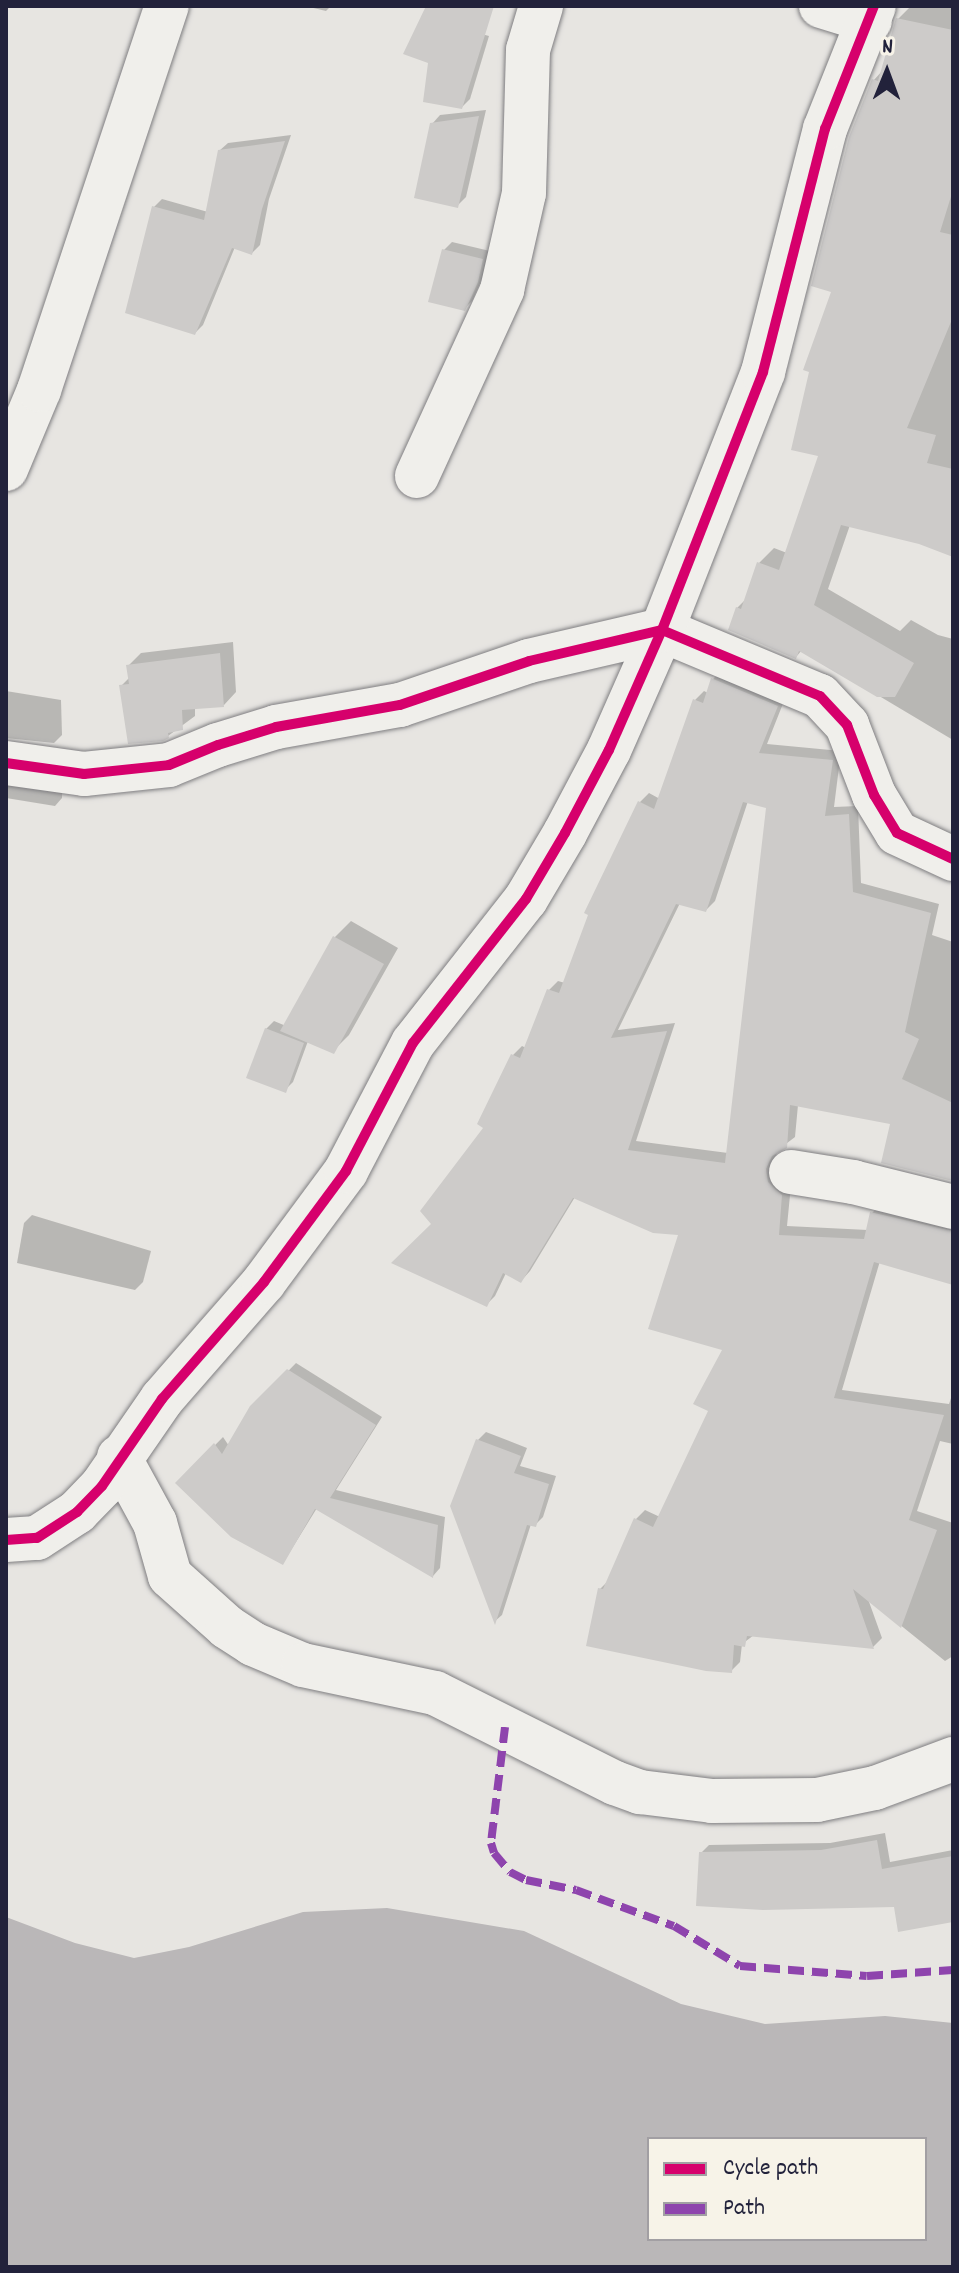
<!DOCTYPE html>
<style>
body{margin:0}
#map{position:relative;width:959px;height:2273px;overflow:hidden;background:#e7e5e1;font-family:Dekko,sans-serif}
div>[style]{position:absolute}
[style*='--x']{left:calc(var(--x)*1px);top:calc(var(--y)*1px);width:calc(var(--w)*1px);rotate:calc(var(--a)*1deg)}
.water>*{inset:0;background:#bab7b8}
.shadow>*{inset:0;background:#0003}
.building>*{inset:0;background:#cdcbc9}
.roads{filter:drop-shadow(0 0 2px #7f7e81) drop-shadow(0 0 2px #7f7e81)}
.minor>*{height:44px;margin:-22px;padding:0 22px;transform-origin:22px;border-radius:22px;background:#f0efeb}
.quiet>*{height:8px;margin-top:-4px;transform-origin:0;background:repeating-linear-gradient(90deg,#8e44ad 0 16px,transparent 0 24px)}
.cycleway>*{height:10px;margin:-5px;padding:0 5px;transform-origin:5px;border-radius:5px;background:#d6006c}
span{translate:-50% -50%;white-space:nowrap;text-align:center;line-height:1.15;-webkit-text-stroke:6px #f7f3e8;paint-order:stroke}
.frame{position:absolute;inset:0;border:8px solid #22223b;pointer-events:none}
.legend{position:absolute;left:647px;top:2137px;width:280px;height:104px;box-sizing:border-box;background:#f7f3e8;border:2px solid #a29fa3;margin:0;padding:10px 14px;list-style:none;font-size:24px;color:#22223b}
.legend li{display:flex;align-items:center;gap:16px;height:40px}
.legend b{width:40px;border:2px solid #a29fa3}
.north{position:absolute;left:847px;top:32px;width:80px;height:80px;-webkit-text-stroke:6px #f7f3e8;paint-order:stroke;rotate:1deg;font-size:22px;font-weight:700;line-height:32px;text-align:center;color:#22223b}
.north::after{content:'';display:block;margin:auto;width:28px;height:36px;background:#22223b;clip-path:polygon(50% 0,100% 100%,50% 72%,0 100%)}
</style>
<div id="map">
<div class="water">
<i style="clip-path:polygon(evenodd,387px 1908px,524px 1931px,681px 2004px,765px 2024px,885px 2016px,953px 2023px,953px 2267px,6px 2267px,6px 1917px,75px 1943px,134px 1958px,189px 1947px,303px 1912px,387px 1908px,649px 2139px,925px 2139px,925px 2239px,649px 2239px,649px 2139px)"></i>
</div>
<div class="shadow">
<i style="clip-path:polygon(305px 6px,331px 6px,326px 11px)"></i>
<i style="clip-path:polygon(911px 6px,953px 6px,953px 555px,920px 542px,850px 525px,828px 589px,900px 631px,911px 620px,938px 635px,953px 639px,953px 740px,802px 650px,796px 657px,737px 608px,747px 598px,759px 563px,774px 548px,787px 553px,820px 455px,833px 290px,873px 81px,883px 70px,898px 19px)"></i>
<i style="clip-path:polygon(441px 23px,489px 36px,470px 99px,462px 107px)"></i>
<i style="clip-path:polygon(486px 110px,466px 197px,458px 205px,432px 124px,440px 115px)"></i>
<i style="clip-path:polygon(291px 135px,269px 199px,260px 245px,252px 253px,235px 247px,203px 325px,195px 333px,154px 207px,162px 199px,208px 212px,219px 151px,228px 143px)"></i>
<i style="clip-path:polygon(452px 242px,490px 251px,485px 272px,472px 301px,464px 309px,444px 250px)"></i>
<i style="clip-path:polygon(233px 642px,236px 692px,224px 705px,195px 707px,195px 716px,168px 736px,121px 686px,130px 677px,128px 666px,141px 653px)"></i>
<i style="clip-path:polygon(evenodd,722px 670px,786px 696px,767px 744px,841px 751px,834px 807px,858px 806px,861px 883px,939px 904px,932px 935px,953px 942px,953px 1179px,893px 1123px,798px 1105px,795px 1137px,778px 1150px,775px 1158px,791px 1185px,787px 1226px,868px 1230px,872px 1213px,881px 1204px,953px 1219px,953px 1283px,880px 1261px,842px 1390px,949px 1404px,953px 1392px,953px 1444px,940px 1441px,917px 1511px,953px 1523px,953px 1656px,945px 1661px,868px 1599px,882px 1638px,873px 1647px,754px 1635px,742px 1644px,740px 1662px,731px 1671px,600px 1589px,609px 1580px,636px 1519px,645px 1510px,660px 1517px,711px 1410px,725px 1348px,680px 1233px,575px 1197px,530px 1271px,521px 1281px,506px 1273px,495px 1296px,486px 1305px,433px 1224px,486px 1128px,479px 1123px,513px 1055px,522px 1046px,526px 1048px,549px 990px,558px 981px,565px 983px,640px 802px,649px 793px,660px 799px,695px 700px,704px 691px,708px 693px,713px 679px,722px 670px,748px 801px,768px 806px,728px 1153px,636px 1141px,675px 1023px,618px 1030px,680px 903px,706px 910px,715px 901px,748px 801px)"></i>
<i style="clip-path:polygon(6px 691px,61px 700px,62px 735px,54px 743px,6px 738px)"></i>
<i style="clip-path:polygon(6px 777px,62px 788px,62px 798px,55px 806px,6px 798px)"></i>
<i style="clip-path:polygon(351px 921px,398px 948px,349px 1035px,333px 1051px,308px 1041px,293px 1082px,285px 1090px,266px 1029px,274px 1021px,286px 1026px,335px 937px)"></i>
<i style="clip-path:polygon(32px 1215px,151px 1251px,143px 1282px,135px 1290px,17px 1263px,24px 1223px)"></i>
<i style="clip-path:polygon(296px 1363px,382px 1417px,336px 1490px,445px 1517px,440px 1568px,433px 1576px,317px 1508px,283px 1563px,178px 1483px,223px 1437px,229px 1446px,252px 1408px)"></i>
<i style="clip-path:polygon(486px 1432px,527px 1448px,520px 1466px,556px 1476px,543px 1517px,535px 1525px,531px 1524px,502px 1615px,495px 1621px,478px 1440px)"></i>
<i style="clip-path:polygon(885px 1833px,890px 1862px,953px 1850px,953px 1920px,701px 1853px,709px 1845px,830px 1843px)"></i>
</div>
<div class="building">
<i style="clip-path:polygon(426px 6px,494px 6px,462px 109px,423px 102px,428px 63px,403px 54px)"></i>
<i style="clip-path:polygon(896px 18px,953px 30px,953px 190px,940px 232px,953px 235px,953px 317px,907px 428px,936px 435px,927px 463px,953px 469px,953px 557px,919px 544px,841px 525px,814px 605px,914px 663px,895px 697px,877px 697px,799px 651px,796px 659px,728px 630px,736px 607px,741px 609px,757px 562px,779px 570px,818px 456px,791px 450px,809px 372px,803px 370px,831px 292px,811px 286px,849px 137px,872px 79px,878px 81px)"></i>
<i style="clip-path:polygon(479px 116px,458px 208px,414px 198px,430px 123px)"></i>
<i style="clip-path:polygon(285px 141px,262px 209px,252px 255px,232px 248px,195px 335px,125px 313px,152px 206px,204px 220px,218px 150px)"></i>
<i style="clip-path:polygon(442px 249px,483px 259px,478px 282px,465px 311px,428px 302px)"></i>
<i style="clip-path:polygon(220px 653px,224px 707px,182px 710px,183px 730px,168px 733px,169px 738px,163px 741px,128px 744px,119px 685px,129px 684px,126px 665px)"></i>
<i style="clip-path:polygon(evenodd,711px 678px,778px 706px,759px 753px,833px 760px,825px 816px,849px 814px,853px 892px,931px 913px,905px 1032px,919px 1039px,902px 1079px,953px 1103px,953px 1181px,881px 1163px,890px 1124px,790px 1105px,787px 1148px,772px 1156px,766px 1169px,768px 1182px,782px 1195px,779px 1235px,864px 1239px,870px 1212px,953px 1231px,953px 1285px,874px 1262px,834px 1398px,944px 1415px,909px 1520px,937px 1530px,901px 1628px,853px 1589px,874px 1649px,747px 1636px,745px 1647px,734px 1645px,732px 1673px,706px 1671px,586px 1646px,598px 1588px,603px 1589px,634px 1518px,653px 1527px,708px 1411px,693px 1404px,722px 1350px,648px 1329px,678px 1235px,653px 1233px,573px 1198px,521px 1283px,503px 1273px,487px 1307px,391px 1263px,431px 1224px,420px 1211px,483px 1128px,477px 1124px,511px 1054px,520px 1058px,547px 989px,559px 993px,588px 915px,584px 913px,638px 801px,654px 809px,693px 699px,703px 703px,711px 678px,743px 802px,766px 808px,725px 1163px,628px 1150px,667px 1031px,611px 1038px,676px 904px,706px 912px,743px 802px)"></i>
<i style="clip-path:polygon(333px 936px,384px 964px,334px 1054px,280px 1031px)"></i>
<i style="clip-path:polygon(265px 1028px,304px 1043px,286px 1093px,246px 1078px)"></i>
<i style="clip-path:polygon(287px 1369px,376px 1425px,330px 1498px,438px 1525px,433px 1578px,315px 1509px,283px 1565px,231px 1537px,175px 1483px,214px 1443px,222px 1454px,250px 1406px)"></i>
<i style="clip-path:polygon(476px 1439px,521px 1456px,514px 1473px,549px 1484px,536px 1527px,527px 1525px,495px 1625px,450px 1506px)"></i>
<i style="clip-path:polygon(877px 1840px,882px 1869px,953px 1856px,953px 1922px,898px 1932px,894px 1907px,763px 1910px,696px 1906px,699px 1852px,821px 1850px)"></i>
</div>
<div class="roads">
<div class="minor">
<i style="--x:821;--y:6;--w:51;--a:17"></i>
<i style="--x:6;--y:469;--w:86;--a:-67.3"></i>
<i style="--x:39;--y:390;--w:405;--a:-71.6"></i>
<i style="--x:417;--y:476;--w:205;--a:-65.4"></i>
<i style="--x:502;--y:290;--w:99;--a:-77.2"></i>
<i style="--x:524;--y:193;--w:143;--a:-88.4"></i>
<i style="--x:528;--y:50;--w:46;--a:-73.5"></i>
<i style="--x:6;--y:763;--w:79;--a:8"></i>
<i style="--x:84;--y:774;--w:85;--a:-6"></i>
<i style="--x:169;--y:765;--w:53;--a:-22.2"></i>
<i style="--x:218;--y:745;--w:61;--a:-17.2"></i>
<i style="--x:276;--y:727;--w:126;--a:-10.1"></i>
<i style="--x:400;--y:705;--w:136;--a:-18.8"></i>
<i style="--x:529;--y:661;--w:137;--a:-13.1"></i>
<i style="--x:662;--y:630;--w:171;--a:22.7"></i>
<i style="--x:820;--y:696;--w:40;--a:47"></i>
<i style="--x:847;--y:725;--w:75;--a:68.9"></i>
<i style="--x:874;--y:795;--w:44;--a:58.8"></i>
<i style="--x:897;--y:833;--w:62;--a:24.9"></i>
<i style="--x:791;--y:1172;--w:63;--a:9.2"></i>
<i style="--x:853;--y:1182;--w:103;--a:14"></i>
<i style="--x:119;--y:1457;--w:75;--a:61.4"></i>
<i style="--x:155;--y:1523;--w:55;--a:74.2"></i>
<i style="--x:170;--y:1576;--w:76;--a:41.8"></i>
<i style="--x:227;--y:1627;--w:31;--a:33"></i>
<i style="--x:253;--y:1644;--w:54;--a:22.8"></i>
<i style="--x:303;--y:1665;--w:135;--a:12"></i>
<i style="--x:435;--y:1693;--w:201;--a:26.6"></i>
<i style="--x:615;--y:1783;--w:27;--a:20"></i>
<i style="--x:640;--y:1792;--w:73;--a:7.1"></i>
<i style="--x:712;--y:1801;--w:105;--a:-0.5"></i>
<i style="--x:817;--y:1800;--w:59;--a:-11.7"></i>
<i style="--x:875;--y:1788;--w:83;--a:-20.4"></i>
<i style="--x:6;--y:1540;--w:31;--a:-4"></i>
<i style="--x:37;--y:1538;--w:48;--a:-33"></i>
<i style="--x:77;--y:1512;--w:36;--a:-46"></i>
<i style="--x:102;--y:1486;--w:106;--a:-55.4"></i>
<i style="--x:162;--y:1399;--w:155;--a:-48.9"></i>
<i style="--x:264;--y:1282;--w:138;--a:-53.5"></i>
<i style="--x:346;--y:1171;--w:144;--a:-62.4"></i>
<i style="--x:413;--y:1043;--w:183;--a:-51.9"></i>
<i style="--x:526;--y:899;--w:77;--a:-59.4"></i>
<i style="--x:565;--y:833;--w:94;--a:-62.1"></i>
<i style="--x:609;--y:750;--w:131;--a:-66.2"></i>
<i style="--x:662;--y:630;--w:277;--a:-68.6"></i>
<i style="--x:763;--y:372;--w:251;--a:-75.7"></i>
<i style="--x:825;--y:129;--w:132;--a:-68.3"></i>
</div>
</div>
<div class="quiet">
<i style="--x:505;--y:1727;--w:117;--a:96.9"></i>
<i style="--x:491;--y:1843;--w:10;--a:73"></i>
<i style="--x:494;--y:1853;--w:25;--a:50"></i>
<i style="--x:510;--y:1872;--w:18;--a:27"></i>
<i style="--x:526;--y:1880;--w:51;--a:11.3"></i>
<i style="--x:576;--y:1890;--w:104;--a:20.2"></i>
<i style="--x:674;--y:1926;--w:77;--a:31.2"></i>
<i style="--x:740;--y:1966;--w:127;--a:4.5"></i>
<i style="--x:867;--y:1976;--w:86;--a:-4"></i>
</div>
<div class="cycleway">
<i style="--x:6;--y:763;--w:79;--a:8"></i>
<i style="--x:84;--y:774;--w:85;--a:-6"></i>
<i style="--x:169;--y:765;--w:53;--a:-22.2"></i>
<i style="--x:218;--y:745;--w:61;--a:-17.2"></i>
<i style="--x:276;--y:727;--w:126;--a:-10.1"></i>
<i style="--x:400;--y:705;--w:136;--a:-18.8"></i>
<i style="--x:529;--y:661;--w:137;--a:-13.1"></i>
<i style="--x:662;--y:630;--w:171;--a:22.7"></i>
<i style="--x:820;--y:696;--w:40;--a:47"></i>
<i style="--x:847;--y:725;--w:75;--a:68.9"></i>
<i style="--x:874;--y:795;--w:44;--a:58.8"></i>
<i style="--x:897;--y:833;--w:62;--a:24.9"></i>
<i style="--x:6;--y:1540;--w:31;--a:-4"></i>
<i style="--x:37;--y:1538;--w:48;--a:-33"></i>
<i style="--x:77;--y:1512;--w:36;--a:-46"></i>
<i style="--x:102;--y:1486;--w:106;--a:-55.4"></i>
<i style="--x:162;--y:1399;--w:155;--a:-48.9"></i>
<i style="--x:264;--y:1282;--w:138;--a:-53.5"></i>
<i style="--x:346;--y:1171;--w:144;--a:-62.4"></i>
<i style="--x:413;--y:1043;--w:183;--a:-51.9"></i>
<i style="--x:526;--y:899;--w:77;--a:-59.4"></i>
<i style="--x:565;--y:833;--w:94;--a:-62.1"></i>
<i style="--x:609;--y:750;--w:131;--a:-66.2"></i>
<i style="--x:662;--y:630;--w:277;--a:-68.6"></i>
<i style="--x:763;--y:372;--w:251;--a:-75.7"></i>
<i style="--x:825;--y:129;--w:132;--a:-68.3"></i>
</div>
<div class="frame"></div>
<ul class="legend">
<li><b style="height:10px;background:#d6006c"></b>Cycle path</li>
<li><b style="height:10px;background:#8e44ad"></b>Path</li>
</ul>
<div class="north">N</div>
</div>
